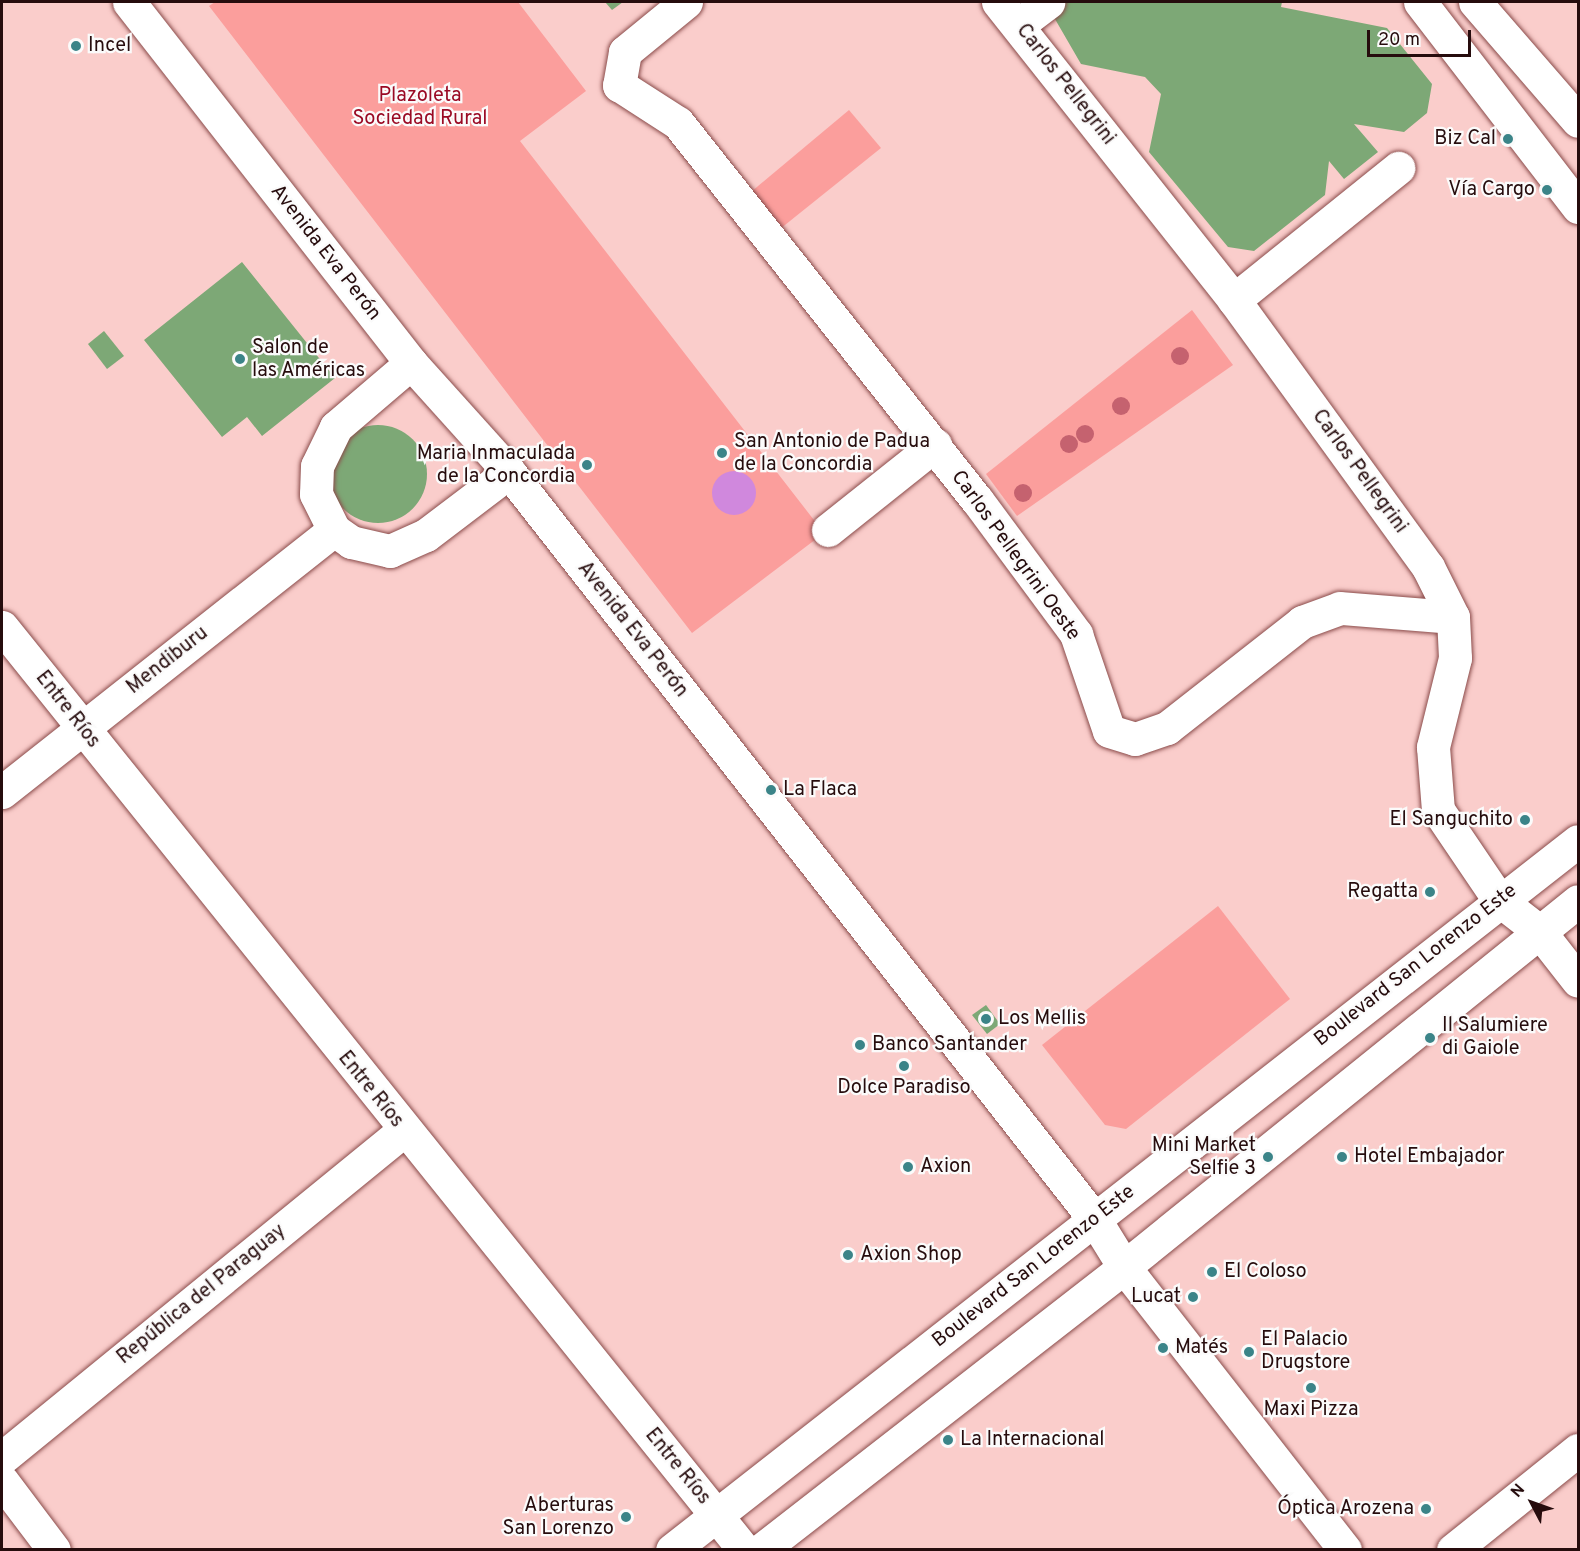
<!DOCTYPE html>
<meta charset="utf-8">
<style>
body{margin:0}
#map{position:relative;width:1580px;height:1551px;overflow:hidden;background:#facdcb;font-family:Overpass,sans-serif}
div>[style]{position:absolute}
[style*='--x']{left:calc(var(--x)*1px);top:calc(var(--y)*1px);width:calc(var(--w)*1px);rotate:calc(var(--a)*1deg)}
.green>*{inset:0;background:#fb9e9c}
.water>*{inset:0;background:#d088dd}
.round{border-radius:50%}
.building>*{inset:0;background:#7da876}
.roads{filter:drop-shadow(0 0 2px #8a4b4a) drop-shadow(0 0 2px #8a4b4a)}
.minor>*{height:33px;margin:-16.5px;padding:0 16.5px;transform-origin:16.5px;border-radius:16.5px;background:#fff}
.major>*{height:33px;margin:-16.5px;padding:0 16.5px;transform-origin:16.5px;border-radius:16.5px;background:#fff}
.trees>*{width:18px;height:18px;margin:-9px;border-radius:50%;background:#c5626f}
.dots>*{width:16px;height:16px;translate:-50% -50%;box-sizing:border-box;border:3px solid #fbfbfb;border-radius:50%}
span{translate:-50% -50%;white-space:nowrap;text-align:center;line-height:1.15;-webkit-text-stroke:4.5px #fbfbfb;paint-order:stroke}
.poi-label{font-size:20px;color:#260c0d}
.left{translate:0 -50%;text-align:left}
.right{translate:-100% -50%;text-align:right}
.street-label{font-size:20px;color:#260c0d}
.park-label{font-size:20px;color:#9a0a24}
.frame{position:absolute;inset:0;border:3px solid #260c0d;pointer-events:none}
.north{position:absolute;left:1502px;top:1473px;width:60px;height:60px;-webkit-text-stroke:4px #fbfbfb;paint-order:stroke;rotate:311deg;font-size:16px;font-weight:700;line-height:24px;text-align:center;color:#260c0d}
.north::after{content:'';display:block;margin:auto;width:21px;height:27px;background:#260c0d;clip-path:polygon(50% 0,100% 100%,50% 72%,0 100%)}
.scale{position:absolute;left:1367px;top:30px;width:104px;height:27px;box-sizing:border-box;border:3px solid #260c0d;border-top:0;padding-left:8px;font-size:18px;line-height:21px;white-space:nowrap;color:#260c0d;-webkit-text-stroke:4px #fbfbfb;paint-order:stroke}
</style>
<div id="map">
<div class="green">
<i style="clip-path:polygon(215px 2px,518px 2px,586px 91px,520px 141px,824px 533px,692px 633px,209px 6px)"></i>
<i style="clip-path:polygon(849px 110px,881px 148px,780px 229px,751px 192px)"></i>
<i style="clip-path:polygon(1192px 310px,1233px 365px,1017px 516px,986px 474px)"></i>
<i style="clip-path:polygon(1218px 906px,1290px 999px,1126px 1129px,1105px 1125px,1042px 1045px)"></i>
</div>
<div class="water">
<i class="round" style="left:712px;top:471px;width:44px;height:44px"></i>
</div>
<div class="building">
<i style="clip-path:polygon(605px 2px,623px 2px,612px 10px)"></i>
<i style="clip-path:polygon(1055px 2px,1282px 2px,1281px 7px,1387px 28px,1432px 84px,1427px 113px,1404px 132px,1354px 124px,1378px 152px,1344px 179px,1329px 161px,1325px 195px,1254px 251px,1228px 247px,1149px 152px,1161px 94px,1145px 77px,1081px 64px,1048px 7px)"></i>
<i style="clip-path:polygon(242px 262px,335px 378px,262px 436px,247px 417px,222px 437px,144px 340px)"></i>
<i style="clip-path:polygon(104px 331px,124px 356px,107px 369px,88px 344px)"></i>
<i class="round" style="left:329px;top:425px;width:98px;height:98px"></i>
<i style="clip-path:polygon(986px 1005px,1000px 1024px,987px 1034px,972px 1015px)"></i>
</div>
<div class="roads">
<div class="minor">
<i style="--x:686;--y:2;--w:79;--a:140.7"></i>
<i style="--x:625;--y:52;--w:34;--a:100"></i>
<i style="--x:619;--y:85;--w:70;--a:32.8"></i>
<i style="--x:678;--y:123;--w:481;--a:51.6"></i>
<i style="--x:977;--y:500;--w:167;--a:53.5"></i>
<i style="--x:1076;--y:634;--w:102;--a:71.2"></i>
<i style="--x:1109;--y:731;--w:27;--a:17"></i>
<i style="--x:1135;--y:739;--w:34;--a:-19"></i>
<i style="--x:1167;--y:728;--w:172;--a:-38.1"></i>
<i style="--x:1302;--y:622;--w:40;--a:-20.2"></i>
<i style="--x:1340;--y:608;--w:113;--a:4.6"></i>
<i style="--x:998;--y:2;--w:380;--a:51.6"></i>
<i style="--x:1234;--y:300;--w:330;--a:54"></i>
<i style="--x:1428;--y:567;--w:56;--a:63.4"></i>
<i style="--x:1453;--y:617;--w:41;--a:87.2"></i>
<i style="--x:1455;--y:658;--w:92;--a:103.9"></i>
<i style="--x:1433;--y:747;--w:63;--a:85.5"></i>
<i style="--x:1438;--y:810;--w:109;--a:55.9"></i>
<i style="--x:1499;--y:900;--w:51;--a:37.8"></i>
<i style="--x:1539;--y:931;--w:63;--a:52"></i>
<i style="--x:1420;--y:2;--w:259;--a:52.4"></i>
<i style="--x:1475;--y:2;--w:157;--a:49.1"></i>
<i style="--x:1018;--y:25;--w:38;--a:-37"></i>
<i style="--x:1234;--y:300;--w:211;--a:-38.8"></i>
<i style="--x:411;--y:363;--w:99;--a:139.5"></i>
<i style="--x:336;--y:427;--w:43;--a:116"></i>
<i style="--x:317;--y:466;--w:28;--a:92"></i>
<i style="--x:316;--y:494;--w:40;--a:63.4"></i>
<i style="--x:334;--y:530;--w:21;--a:35"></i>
<i style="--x:351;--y:542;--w:40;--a:13"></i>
<i style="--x:390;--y:551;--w:39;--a:-24"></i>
<i style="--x:426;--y:535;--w:104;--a:-37.2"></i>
<i style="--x:828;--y:530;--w:137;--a:-38.5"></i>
<i style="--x:2;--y:627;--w:1184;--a:51.2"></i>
<i style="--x:2;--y:792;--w:423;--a:-38.3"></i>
<i style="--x:1124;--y:1267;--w:359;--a:52"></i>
<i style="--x:2;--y:1458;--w:517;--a:-39.2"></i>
<i style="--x:2;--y:1481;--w:86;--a:53"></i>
<i style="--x:1453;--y:1550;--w:160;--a:-38.7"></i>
</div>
<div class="major">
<i style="--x:129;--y:2;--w:458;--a:52"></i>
<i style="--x:411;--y:363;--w:147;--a:48"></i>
<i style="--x:509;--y:472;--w:950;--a:51.92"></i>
<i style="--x:1095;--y:1220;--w:55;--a:58.3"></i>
<i style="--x:672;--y:1550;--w:1150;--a:-38.05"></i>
<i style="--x:761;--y:1550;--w:460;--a:-37.9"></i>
<i style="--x:1124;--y:1267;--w:583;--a:-38.87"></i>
</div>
</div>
<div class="trees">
<i style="left:1180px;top:356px"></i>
<i style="left:1121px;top:406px"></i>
<i style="left:1085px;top:434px"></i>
<i style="left:1069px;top:444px"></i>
<i style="left:1023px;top:493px"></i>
</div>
<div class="dots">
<i style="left:76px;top:46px;background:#3b8488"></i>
<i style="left:1508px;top:139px;background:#3b8488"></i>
<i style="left:1547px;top:190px;background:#3b8488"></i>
<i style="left:240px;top:359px;background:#3b8488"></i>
<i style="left:722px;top:453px;background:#3b8488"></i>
<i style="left:587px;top:465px;background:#3b8488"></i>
<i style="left:771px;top:790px;background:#3b8488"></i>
<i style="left:1525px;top:820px;background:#3b8488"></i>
<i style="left:1430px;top:892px;background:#3b8488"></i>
<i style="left:986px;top:1019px;background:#3b8488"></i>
<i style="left:1430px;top:1038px;background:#3b8488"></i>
<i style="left:860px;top:1045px;background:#3b8488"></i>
<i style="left:904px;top:1066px;background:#3b8488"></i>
<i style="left:1268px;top:1157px;background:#3b8488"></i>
<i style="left:1342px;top:1157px;background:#3b8488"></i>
<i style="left:908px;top:1167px;background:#3b8488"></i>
<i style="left:848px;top:1255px;background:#3b8488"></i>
<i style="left:1212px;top:1272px;background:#3b8488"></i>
<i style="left:1193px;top:1297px;background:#3b8488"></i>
<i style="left:1163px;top:1348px;background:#3b8488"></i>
<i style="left:1249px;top:1352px;background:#3b8488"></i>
<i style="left:1311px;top:1388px;background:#3b8488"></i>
<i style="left:948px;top:1440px;background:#3b8488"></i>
<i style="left:1426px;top:1509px;background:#3b8488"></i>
<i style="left:626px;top:1517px;background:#3b8488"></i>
</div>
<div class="poi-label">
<span class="left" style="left:88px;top:46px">Incel</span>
<span class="right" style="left:1496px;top:139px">Biz Cal</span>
<span class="right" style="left:1535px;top:190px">Vía Cargo</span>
<span class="left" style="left:252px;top:360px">Salon de<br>las Américas</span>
<span class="left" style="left:734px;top:454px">San Antonio de Padua<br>de la Concordia</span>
<span class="right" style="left:575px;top:466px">Maria Inmaculada<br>de la Concordia</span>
<span class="left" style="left:783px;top:790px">La Flaca</span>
<span class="right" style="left:1513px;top:820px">El Sanguchito</span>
<span class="right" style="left:1418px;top:892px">Regatta</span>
<span class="left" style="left:998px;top:1019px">Los Mellis</span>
<span class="left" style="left:1442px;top:1038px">Il Salumiere<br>di Gaiole</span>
<span class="left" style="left:872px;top:1045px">Banco Santander</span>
<span style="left:904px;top:1088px">Dolce Paradiso</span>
<span class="right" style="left:1256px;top:1158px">Mini Market<br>Selfie 3</span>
<span class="left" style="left:1354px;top:1157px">Hotel Embajador</span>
<span class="left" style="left:920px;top:1167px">Axion</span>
<span class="left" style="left:860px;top:1255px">Axion Shop</span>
<span class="left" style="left:1224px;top:1272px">El Coloso</span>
<span class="right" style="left:1181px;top:1297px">Lucat</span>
<span class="left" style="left:1261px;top:1352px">El Palacio<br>Drugstore</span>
<span class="left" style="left:1175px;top:1348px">Matés</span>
<span style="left:1311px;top:1410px">Maxi Pizza</span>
<span class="left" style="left:960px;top:1440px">La Internacional</span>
<span class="right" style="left:614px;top:1518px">Aberturas<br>San Lorenzo</span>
<span class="right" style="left:1414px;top:1509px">Óptica Arozena</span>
</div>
<div class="street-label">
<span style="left:1065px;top:85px;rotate:52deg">Carlos Pellegrini</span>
<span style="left:325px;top:253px;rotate:52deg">Avenida Eva Perón</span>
<span style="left:1359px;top:472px;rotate:54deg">Carlos Pellegrini</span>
<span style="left:1015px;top:556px;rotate:54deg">Carlos Pellegrini Oeste</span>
<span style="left:632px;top:630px;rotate:52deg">Avenida Eva Perón</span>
<span style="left:168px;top:661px;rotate:-38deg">Mendiburu</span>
<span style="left:67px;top:710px;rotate:52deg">Entre Ríos</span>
<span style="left:1416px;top:966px;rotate:-38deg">Boulevard San Lorenzo Este</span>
<span style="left:370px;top:1090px;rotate:51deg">Entre Ríos</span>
<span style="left:1034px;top:1267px;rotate:-38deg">Boulevard San Lorenzo Este</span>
<span style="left:202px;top:1295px;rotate:-39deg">República del Paraguay</span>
<span style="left:677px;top:1467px;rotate:51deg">Entre Ríos</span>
</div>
<div class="park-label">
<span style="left:420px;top:108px">Plazoleta<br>Sociedad Rural</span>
</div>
<div class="frame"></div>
<div class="north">N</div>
<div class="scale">20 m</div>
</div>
